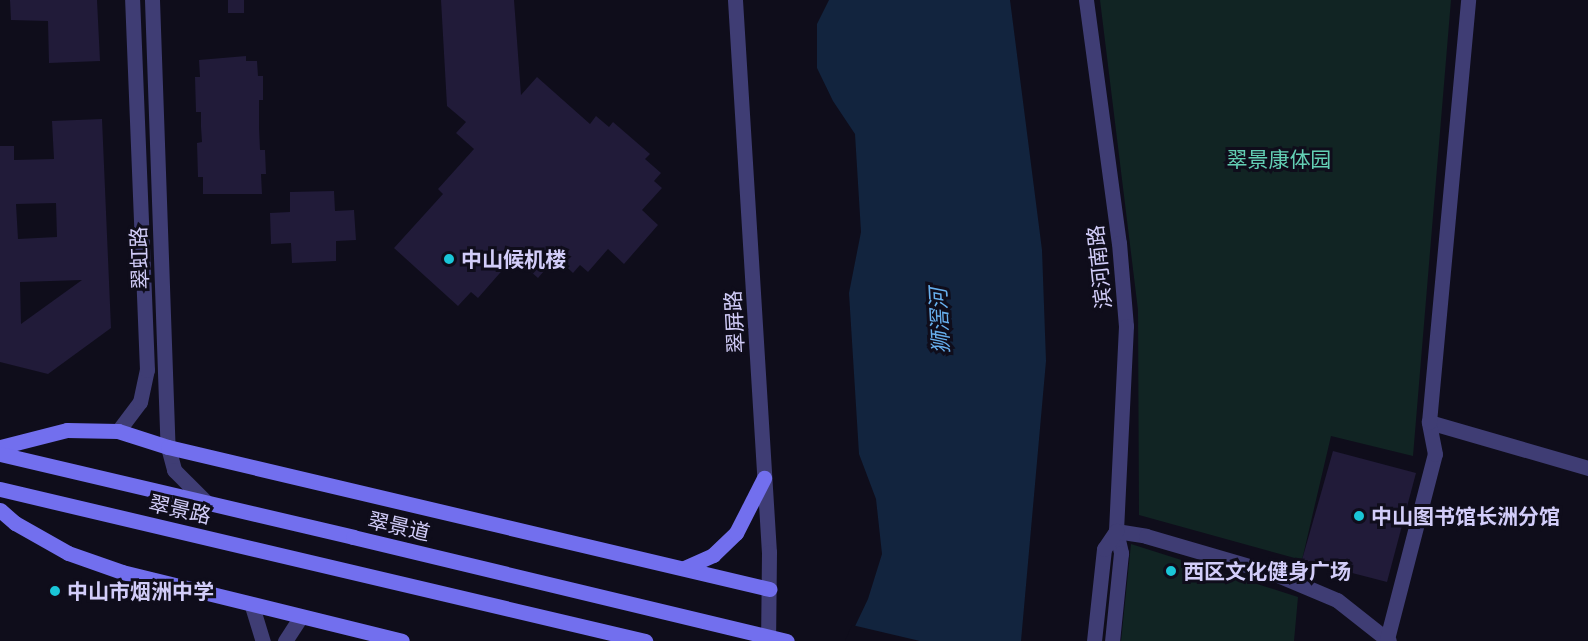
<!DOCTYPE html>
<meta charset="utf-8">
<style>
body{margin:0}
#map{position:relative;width:1588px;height:641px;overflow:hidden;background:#0f0d1b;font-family:Lato,"Noto Sans SC",sans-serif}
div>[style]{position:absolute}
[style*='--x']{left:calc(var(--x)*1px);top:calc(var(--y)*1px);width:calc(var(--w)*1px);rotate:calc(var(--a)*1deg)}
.green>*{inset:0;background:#112423}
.water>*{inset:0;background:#12243e}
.pier>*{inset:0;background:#0f0d1b}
.building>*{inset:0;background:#211b39}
.minor>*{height:15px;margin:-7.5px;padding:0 7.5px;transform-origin:7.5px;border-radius:7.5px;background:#3f3d74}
.tertiary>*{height:15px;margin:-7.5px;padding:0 7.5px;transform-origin:7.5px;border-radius:7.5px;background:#3f3d74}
.secondary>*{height:15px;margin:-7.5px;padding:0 7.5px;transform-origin:7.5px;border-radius:7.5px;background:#726fee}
.secondary-bridge>*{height:15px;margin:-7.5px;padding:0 7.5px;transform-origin:7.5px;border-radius:7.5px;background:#726fee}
.dots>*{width:16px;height:16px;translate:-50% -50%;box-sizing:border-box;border:3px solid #0f0d1b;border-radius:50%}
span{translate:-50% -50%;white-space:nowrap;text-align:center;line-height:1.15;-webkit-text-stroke:6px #0f0d1b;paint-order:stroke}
.park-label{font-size:21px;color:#63cfb4}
.street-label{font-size:21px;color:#d2cdf9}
.poi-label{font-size:21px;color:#d2cdf9;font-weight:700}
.left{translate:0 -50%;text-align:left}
.water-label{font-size:22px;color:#67afed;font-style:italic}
</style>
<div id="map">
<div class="green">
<i style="clip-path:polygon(1100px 0,1451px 0,1413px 456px,1331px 436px,1302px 560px,1139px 515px,1138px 310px)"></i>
<i style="clip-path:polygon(1131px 544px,1298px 597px,1294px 641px,1121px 641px)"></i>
</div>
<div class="water">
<i style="clip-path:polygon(829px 0,1010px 0,1042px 250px,1046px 361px,1021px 641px,848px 641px,868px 599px,882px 554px,876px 499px,859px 454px,849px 293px,861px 232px,855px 134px,833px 101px,817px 68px,817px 24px)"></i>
</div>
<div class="pier">
<i style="clip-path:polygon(852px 625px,920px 641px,845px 641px)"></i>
</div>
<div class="building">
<i style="clip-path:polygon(10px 0,97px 0,100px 61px,49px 63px,48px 21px,11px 20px)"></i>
<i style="clip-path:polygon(228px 0,244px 0,244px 13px,228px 13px)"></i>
<i style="clip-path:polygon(441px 0,514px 0,521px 95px,537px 77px,590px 124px,596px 116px,609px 127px,613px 122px,650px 154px,645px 159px,661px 173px,654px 181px,662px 188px,642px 210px,658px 225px,624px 264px,608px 249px,588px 272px,580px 265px,573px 273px,556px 257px,538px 278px,514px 257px,478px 298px,471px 292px,458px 306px,394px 248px,443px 194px,438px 189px,474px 149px,456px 133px,466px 122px,447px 106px)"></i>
<i style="clip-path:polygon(246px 56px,246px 61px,257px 61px,258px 76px,263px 76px,263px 100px,259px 100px,259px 128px,260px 150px,265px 150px,266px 174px,261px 174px,262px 194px,203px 194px,203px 177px,198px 177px,197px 143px,202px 142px,201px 127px,201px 112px,196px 112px,195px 77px,200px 77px,199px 60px)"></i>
<i style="clip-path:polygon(evenodd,102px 119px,111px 328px,48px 374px,0 362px,0 146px,14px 146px,14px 160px,54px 159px,52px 121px,102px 119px,56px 203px,57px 237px,18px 239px,16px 204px,56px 203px,102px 119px,82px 280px,21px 324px,20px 282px,82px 280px)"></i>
<i style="clip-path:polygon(334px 191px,335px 211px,354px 210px,356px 240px,336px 241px,336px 261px,292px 263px,291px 243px,271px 244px,270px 213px,290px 212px,290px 192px)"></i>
<i style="clip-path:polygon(1333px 451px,1416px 473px,1387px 582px,1302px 560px)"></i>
</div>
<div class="minor">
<i style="--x:252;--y:606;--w:37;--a:73"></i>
<i style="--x:285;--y:641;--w:27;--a:-57"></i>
</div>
<div class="tertiary">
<i style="--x:152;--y:0;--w:447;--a:88"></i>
<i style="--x:168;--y:447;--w:24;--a:75"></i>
<i style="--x:174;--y:470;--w:44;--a:45"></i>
<i style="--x:735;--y:0;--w:553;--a:86.48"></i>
<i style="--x:769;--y:552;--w:89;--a:90.6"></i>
<i style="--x:1086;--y:0;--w:245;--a:82.3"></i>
<i style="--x:1119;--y:243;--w:83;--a:85.2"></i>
<i style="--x:1126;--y:326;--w:205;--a:92.8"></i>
<i style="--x:1116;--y:531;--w:23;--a:77"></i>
<i style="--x:1121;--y:553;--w:88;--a:95.8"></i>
<i style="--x:1429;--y:422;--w:166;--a:16.1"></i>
<i style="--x:118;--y:431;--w:36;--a:-53"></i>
<i style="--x:140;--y:402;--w:33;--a:-78"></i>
<i style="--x:147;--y:370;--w:370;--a:-92.3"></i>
<i style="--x:1116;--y:531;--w:30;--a:9"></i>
<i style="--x:1146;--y:536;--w:132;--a:16.2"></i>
<i style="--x:1273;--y:573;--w:69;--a:22.9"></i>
<i style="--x:1337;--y:600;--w:66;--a:38.3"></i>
<i style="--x:1387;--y:639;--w:191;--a:-75.5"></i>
<i style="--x:1435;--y:454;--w:33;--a:-101"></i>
<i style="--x:1429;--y:422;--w:424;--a:-84.7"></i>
<i style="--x:1094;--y:641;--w:93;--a:-83.8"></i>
<i style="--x:1104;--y:549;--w:22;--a:-56"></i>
</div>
<div class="secondary">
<i style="--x:0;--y:447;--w:69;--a:-14.2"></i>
<i style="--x:67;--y:430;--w:51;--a:1.1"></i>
<i style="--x:118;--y:431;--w:52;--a:17.7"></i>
<i style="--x:168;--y:447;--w:618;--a:13.29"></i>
<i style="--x:0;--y:454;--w:363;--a:13.2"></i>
<i style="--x:0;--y:489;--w:663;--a:13.26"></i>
<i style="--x:0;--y:510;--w:20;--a:41"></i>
<i style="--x:15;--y:523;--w:61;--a:29.5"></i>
<i style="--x:68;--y:553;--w:57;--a:19.4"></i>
<i style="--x:122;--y:572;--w:288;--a:13.8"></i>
<i style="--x:684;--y:568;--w:32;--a:-24"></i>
<i style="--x:713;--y:555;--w:32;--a:-44"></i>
<i style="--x:736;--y:533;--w:62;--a:-63"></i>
</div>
<div class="secondary-bridge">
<i style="--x:353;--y:537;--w:446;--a:13.5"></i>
</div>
<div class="dots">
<i style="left:449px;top:259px;background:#1ac6d8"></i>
<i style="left:1359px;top:516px;background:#1ac6d8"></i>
<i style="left:1171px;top:571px;background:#1ac6d8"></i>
<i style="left:55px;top:591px;background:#1ac6d8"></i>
</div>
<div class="park-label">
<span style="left:1279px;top:159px">翠景康体园</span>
</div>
<div class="street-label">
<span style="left:139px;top:258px;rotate:-92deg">翠虹路</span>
<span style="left:1099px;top:267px;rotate:-96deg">滨河南路</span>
<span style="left:734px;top:322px;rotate:-93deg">翠屏路</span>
<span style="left:180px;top:509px;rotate:13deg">翠景路</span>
<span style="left:399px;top:526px;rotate:13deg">翠景道</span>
</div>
<div class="poi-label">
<span class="left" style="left:461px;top:259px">中山候机楼</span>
<span class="left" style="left:1371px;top:516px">中山图书馆长洲分馆</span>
<span class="left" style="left:1183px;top:571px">西区文化健身广场</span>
<span class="left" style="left:67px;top:591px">中山市烟洲中学</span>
</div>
<div class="water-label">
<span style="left:939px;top:321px;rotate:-93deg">狮滘河</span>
</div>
</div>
